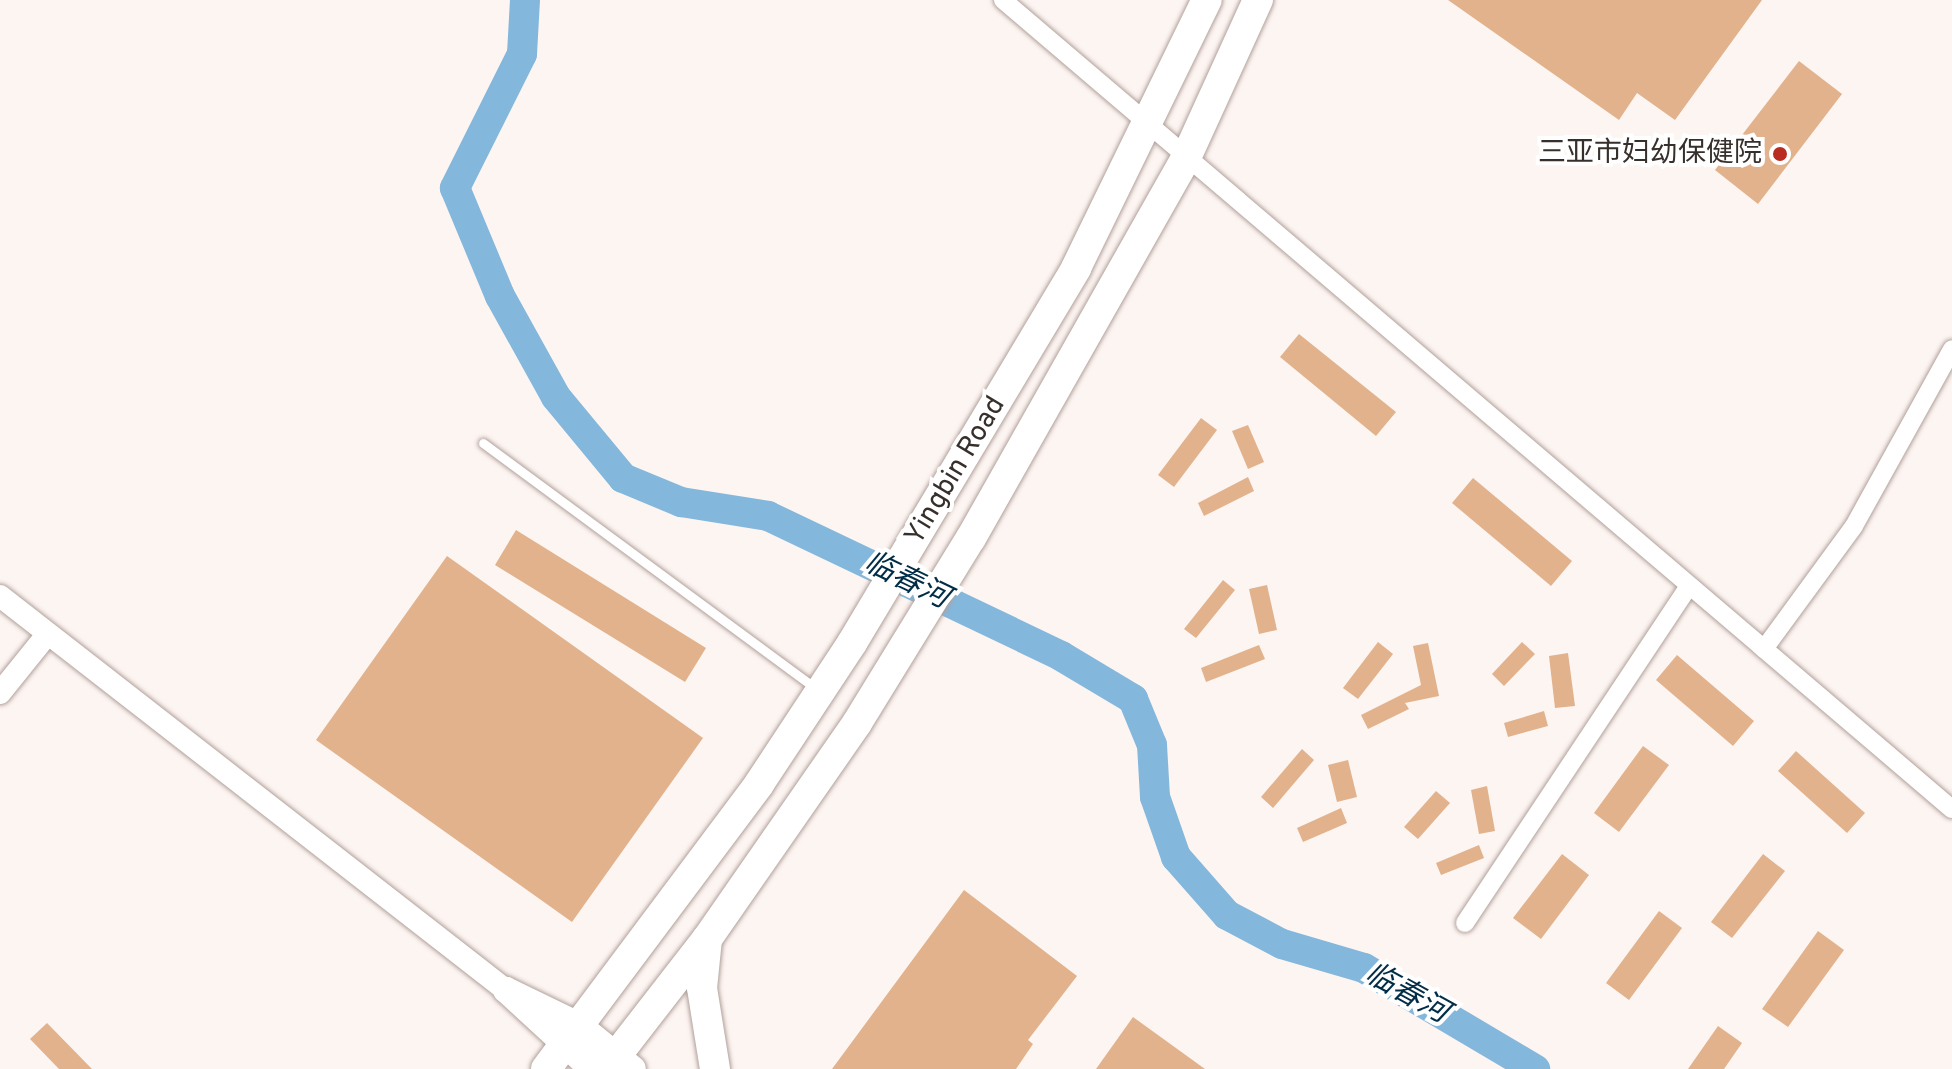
<!DOCTYPE html>
<meta charset="utf-8">
<style>
body{margin:0}
#map{position:relative;width:1952px;height:1069px;overflow:hidden;background:#fdf5f2;font-family:Overpass,"Noto Sans SC",sans-serif}
div>[style]{position:absolute}
[style*='--x']{left:calc(var(--x)*1px);top:calc(var(--y)*1px);width:calc(var(--w)*1px);rotate:calc(var(--a)*1deg)}
.river>*{height:30px;margin:-15px;padding:0 15px;transform-origin:15px;border-radius:15px;background:#84b7dc}
.building>*{inset:0;background:#e1b28c}
.roads{filter:drop-shadow(0 0 2px #b1a09a) drop-shadow(0 0 2px #b1a09a)}
.service>*{height:9px;margin:-4.5px;padding:0 4.5px;transform-origin:4.5px;border-radius:4.5px;background:#fff}
.minor>*{height:18px;margin:-9px;padding:0 9px;transform-origin:9px;border-radius:9px;background:#fff}
.tertiary>*{height:22px;margin:-11px;padding:0 11px;transform-origin:11px;border-radius:11px;background:#fff}
.secondary>*{height:26px;margin:-13px;padding:0 13px;transform-origin:13px;border-radius:13px;background:#fff}
.trunk>*{height:30px;margin:-15px;padding:0 15px;transform-origin:15px;border-radius:15px;background:#fff}
.dots>*{width:22px;height:22px;translate:-50% -50%;box-sizing:border-box;border:4px solid #fff;border-radius:50%}
span{translate:-50% -50%;white-space:nowrap;text-align:center;line-height:1.15;-webkit-text-stroke:8px #fff;paint-order:stroke}
.poi-label{font-size:28px;color:#362f2c}
.right{translate:-100% -50%;text-align:right}
.street-label{font-size:28px;color:#362f2c}
.water-label{font-size:30px;color:#022d46;font-style:italic}
</style>
<div id="map">
<div class="river">
<i style="--x:525;--y:0;--w:54;--a:93.2"></i>
<i style="--x:522;--y:54;--w:150;--a:116.6"></i>
<i style="--x:455;--y:188;--w:117;--a:67.4"></i>
<i style="--x:500;--y:296;--w:115;--a:61"></i>
<i style="--x:556;--y:397;--w:105;--a:50.4"></i>
<i style="--x:623;--y:478;--w:63;--a:22.5"></i>
<i style="--x:681;--y:502;--w:88;--a:9.1"></i>
<i style="--x:768;--y:516;--w:325;--a:25.5"></i>
<i style="--x:1061;--y:656;--w:84;--a:30.8"></i>
<i style="--x:1133;--y:699;--w:50;--a:67.6"></i>
<i style="--x:1152;--y:745;--w:52;--a:86.7"></i>
<i style="--x:1155;--y:797;--w:64;--a:70.7"></i>
<i style="--x:1176;--y:857;--w:77;--a:48.7"></i>
<i style="--x:1227;--y:915;--w:62;--a:27.8"></i>
<i style="--x:1282;--y:944;--w:85;--a:16.3"></i>
<i style="--x:1364;--y:968;--w:199;--a:30.6"></i>
</div>
<div class="building">
<i style="clip-path:polygon(1448px 0,1762px 0,1675px 120px,1637px 93px,1619px 120px)"></i>
<i style="clip-path:polygon(1799px 61px,1842px 94px,1758px 204px,1715px 170px)"></i>
<i style="clip-path:polygon(1299px 334px,1396px 412px,1376px 436px,1280px 357px)"></i>
<i style="clip-path:polygon(1201px 418px,1217px 430px,1174px 487px,1158px 475px)"></i>
<i style="clip-path:polygon(1248px 425px,1264px 462px,1248px 469px,1232px 431px)"></i>
<i style="clip-path:polygon(1248px 477px,1254px 491px,1204px 516px,1198px 503px)"></i>
<i style="clip-path:polygon(1473px 478px,1572px 561px,1551px 586px,1452px 503px)"></i>
<i style="clip-path:polygon(516px 530px,706px 648px,685px 682px,495px 565px)"></i>
<i style="clip-path:polygon(447px 556px,703px 738px,572px 922px,316px 740px)"></i>
<i style="clip-path:polygon(1223px 580px,1235px 590px,1196px 638px,1184px 629px)"></i>
<i style="clip-path:polygon(1267px 585px,1277px 630px,1259px 634px,1249px 589px)"></i>
<i style="clip-path:polygon(1378px 642px,1393px 654px,1358px 699px,1343px 688px)"></i>
<i style="clip-path:polygon(1522px 642px,1535px 654px,1504px 686px,1492px 674px)"></i>
<i style="clip-path:polygon(1428px 643px,1439px 696px,1405px 703px,1409px 709px,1368px 729px,1361px 715px,1421px 685px,1413px 646px)"></i>
<i style="clip-path:polygon(1259px 645px,1265px 659px,1206px 682px,1201px 668px)"></i>
<i style="clip-path:polygon(1568px 653px,1575px 706px,1555px 708px,1549px 656px)"></i>
<i style="clip-path:polygon(1677px 655px,1754px 721px,1733px 746px,1656px 680px)"></i>
<i style="clip-path:polygon(1544px 711px,1548px 726px,1508px 737px,1504px 723px)"></i>
<i style="clip-path:polygon(1643px 746px,1669px 765px,1619px 832px,1594px 813px)"></i>
<i style="clip-path:polygon(1302px 749px,1314px 760px,1273px 808px,1261px 797px)"></i>
<i style="clip-path:polygon(1796px 751px,1865px 813px,1847px 833px,1778px 771px)"></i>
<i style="clip-path:polygon(1348px 760px,1357px 797px,1337px 802px,1328px 765px)"></i>
<i style="clip-path:polygon(1487px 786px,1495px 831px,1479px 834px,1471px 790px)"></i>
<i style="clip-path:polygon(1436px 791px,1450px 803px,1418px 839px,1404px 827px)"></i>
<i style="clip-path:polygon(1341px 808px,1347px 823px,1303px 842px,1297px 828px)"></i>
<i style="clip-path:polygon(1479px 845px,1484px 858px,1441px 875px,1436px 863px)"></i>
<i style="clip-path:polygon(1562px 854px,1589px 875px,1541px 939px,1513px 918px)"></i>
<i style="clip-path:polygon(1763px 854px,1785px 871px,1732px 938px,1711px 922px)"></i>
<i style="clip-path:polygon(964px 890px,1077px 976px,1028px 1040px,1033px 1044px,1016px 1069px,832px 1069px)"></i>
<i style="clip-path:polygon(1659px 911px,1682px 928px,1629px 1000px,1606px 983px)"></i>
<i style="clip-path:polygon(1818px 931px,1844px 950px,1788px 1027px,1762px 1009px)"></i>
<i style="clip-path:polygon(1133px 1017px,1205px 1069px,1096px 1069px)"></i>
<i style="clip-path:polygon(47px 1023px,92px 1069px,59px 1069px,30px 1039px)"></i>
<i style="clip-path:polygon(1718px 1026px,1742px 1043px,1724px 1069px,1688px 1069px)"></i>
</div>
<div class="roads">
<div class="service">
<i style="--x:483;--y:443;--w:416;--a:36.4"></i>
</div>
<div class="minor">
<i style="--x:1003;--y:0;--w:1247;--a:40.45"></i>
<i style="--x:1764;--y:649;--w:152;--a:-53.8"></i>
<i style="--x:1854;--y:526;--w:202;--a:-61"></i>
<i style="--x:1465;--y:923;--w:405;--a:-56.4"></i>
</div>
<div class="tertiary">
<i style="--x:0;--y:596;--w:641;--a:37.91"></i>
<i style="--x:0;--y:693;--w:73;--a:-51.1"></i>
</div>
<div class="secondary">
<i style="--x:592;--y:1069;--w:117;--a:-137.4"></i>
<i style="--x:506;--y:990;--w:82;--a:25.9"></i>
<i style="--x:580;--y:1026;--w:68;--a:39.1"></i>
</div>
<div class="trunk">
<i style="--x:707;--y:939;--w:49;--a:95.8"></i>
<i style="--x:702;--y:988;--w:82;--a:80.9"></i>
<i style="--x:546;--y:1069;--w:356;--a:-53.2"></i>
<i style="--x:759;--y:784;--w:169;--a:-56.6"></i>
<i style="--x:852;--y:643;--w:437;--a:-59.1"></i>
<i style="--x:1076;--y:268;--w:298;--a:-64"></i>
<i style="--x:606;--y:1069;--w:165;--a:-52.2"></i>
<i style="--x:707;--y:939;--w:263;--a:-55.2"></i>
<i style="--x:857;--y:723;--w:217;--a:-58.4"></i>
<i style="--x:971;--y:538;--w:434;--a:-60.5"></i>
<i style="--x:1185;--y:160;--w:176;--a:-65.5"></i>
</div>
</div>
<div class="dots">
<i style="left:1780px;top:154px;background:#ba2c21"></i>
</div>
<div class="poi-label">
<span class="right" style="left:1762px;top:154px">三亚市妇幼保健院</span>
</div>
<div class="street-label">
<span style="left:956px;top:471px;rotate:-59deg">Yingbin Road</span>
</div>
<div class="water-label">
<span style="left:906px;top:582px;rotate:26deg">临春河</span>
<span style="left:1406px;top:995px;rotate:29deg">临春河</span>
</div>
</div>
